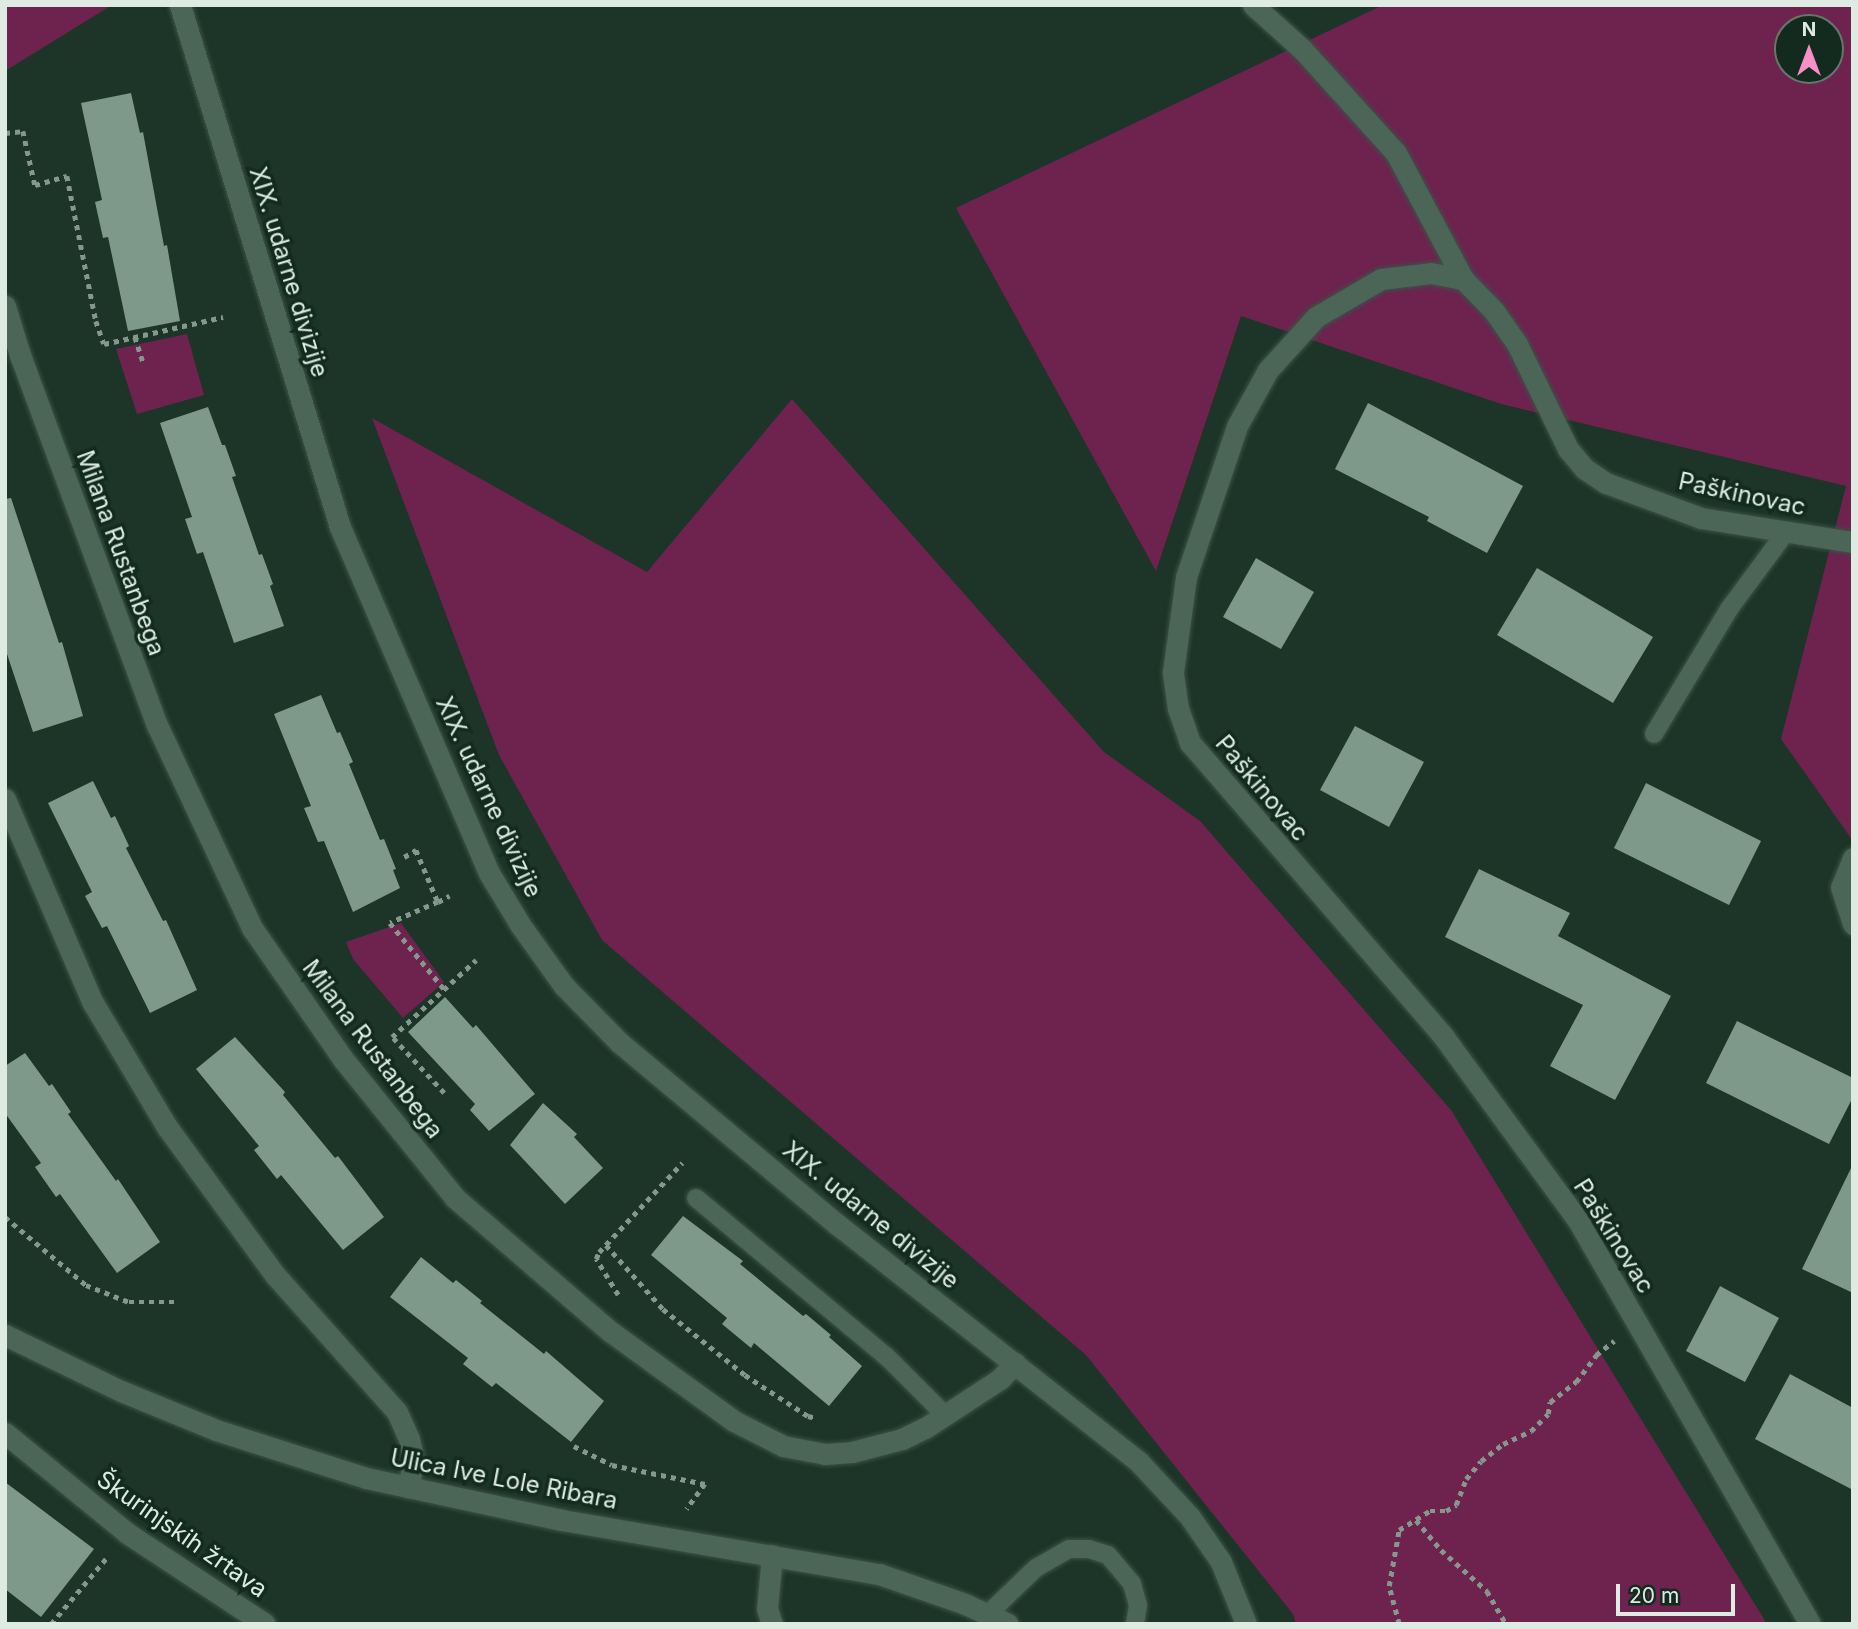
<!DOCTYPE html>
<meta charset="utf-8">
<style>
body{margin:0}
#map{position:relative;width:1858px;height:1629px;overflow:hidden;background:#1d3428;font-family:Inter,sans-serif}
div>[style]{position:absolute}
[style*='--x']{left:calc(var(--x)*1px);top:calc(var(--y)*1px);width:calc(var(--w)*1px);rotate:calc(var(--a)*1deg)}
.green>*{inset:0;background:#6d234e}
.building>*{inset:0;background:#7e9989}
.path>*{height:4.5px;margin-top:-2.25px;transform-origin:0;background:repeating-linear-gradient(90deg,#86988e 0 5px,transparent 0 10px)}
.roads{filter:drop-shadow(0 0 2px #3c5248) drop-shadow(0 0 2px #3c5248)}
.service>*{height:18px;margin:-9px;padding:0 9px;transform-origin:9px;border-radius:9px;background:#4b6557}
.minor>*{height:21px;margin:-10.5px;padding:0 10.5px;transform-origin:10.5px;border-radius:10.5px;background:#4b6557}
.tertiary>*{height:21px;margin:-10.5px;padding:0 10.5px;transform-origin:10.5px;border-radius:10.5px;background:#4b6557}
span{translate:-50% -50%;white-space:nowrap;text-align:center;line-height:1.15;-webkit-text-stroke:7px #132a1e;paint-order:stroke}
.street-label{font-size:24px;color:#ddebe3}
.frame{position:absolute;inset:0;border:7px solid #ddebe3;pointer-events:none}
.north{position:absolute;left:1774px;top:14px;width:70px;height:70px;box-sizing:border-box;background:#132a1e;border:2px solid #64776d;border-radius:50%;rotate:0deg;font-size:19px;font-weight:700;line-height:28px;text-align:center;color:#ddebe3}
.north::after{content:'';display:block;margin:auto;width:24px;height:32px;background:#fa8fc7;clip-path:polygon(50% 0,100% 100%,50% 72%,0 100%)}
.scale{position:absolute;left:1616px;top:1584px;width:119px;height:32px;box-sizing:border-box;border:4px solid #ddebe3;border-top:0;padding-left:9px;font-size:21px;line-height:24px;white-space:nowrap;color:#ddebe3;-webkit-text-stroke:5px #132a1e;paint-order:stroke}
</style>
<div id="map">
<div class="green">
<i style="clip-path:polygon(5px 5px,112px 5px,5px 71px)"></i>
<i style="clip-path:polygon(evenodd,1383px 5px,1853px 5px,1853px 841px,1781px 739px,1846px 486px,1501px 404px,1241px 316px,1156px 571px,956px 208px,1383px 5px,1788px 28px,1830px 28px,1830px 70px,1788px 70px,1788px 28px)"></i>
<i style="clip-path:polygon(187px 334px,204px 395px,137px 414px,116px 349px)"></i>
<i style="clip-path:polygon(792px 399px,1104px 752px,1200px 821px,1451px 1110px,1767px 1624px,1296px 1624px,1293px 1614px,1086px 1355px,602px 940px,499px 755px,372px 418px,647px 572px)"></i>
<i style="clip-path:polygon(401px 923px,444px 982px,403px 1018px,353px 959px,346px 942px)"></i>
</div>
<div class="building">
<i style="clip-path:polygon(131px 93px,140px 133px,143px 132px,164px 246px,167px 245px,180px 321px,128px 331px,108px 237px,103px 238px,95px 202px,102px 200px,81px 103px)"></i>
<i style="clip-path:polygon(1368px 403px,1523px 486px,1487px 553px,1427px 521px,1429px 517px,1335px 469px)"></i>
<i style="clip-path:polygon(208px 407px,222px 445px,225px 445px,236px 476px,232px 477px,259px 555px,262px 554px,273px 584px,270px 586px,284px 626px,234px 643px,203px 552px,197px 554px,185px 519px,192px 517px,160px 423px)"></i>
<i style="clip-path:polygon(11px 498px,59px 643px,62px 642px,83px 716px,33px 732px,5px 648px,5px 499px)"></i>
<i style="clip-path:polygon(1256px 558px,1314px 592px,1281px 649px,1223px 617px)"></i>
<i style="clip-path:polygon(1537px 568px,1653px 637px,1613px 703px,1497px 635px)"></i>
<i style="clip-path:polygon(321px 695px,337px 733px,340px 732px,353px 762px,349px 764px,380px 840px,384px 839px,396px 869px,393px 870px,400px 888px,353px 912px,324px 841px,318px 842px,304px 808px,311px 806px,274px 714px)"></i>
<i style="clip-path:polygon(1355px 726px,1424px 762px,1389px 827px,1320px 790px)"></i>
<i style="clip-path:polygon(93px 781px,111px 818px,115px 816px,129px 846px,126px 848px,163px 921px,166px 920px,197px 990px,150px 1013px,107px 926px,102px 928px,85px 896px,92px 892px,48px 803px)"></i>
<i style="clip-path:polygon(1646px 783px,1761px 841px,1729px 905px,1614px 848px)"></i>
<i style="clip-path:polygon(1479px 869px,1570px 913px,1558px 936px,1671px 996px,1615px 1100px,1550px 1066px,1583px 1005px,1445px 937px)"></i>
<i style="clip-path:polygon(445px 997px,473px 1028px,476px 1025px,535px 1094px,489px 1131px,470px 1110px,475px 1104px,408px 1032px)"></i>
<i style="clip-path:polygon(1737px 1021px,1853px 1078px,1853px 1097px,1829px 1144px,1706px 1083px)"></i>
<i style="clip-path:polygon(235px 1037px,285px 1092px,283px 1095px,335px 1158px,338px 1156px,384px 1217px,343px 1250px,281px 1175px,277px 1179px,254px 1150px,259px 1146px,196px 1069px)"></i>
<i style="clip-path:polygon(25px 1053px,49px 1086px,52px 1084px,71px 1112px,68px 1114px,116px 1181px,118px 1179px,160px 1242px,117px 1273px,60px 1194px,56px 1197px,35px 1167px,41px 1163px,5px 1113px,5px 1066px)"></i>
<i style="clip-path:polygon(543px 1103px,577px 1134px,574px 1137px,603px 1168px,565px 1204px,510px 1145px)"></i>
<i style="clip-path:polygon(1853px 1164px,1853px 1293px,1802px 1269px)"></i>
<i style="clip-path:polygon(683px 1216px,743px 1261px,740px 1264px,803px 1316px,806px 1314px,831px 1335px,829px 1337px,862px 1366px,829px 1406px,754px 1343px,751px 1348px,722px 1324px,727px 1318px,651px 1255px)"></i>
<i style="clip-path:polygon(421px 1257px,453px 1283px,456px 1280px,482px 1301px,480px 1303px,544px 1354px,546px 1351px,604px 1401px,571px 1442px,496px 1383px,492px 1387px,463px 1364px,468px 1358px,390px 1297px)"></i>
<i style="clip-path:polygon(1720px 1286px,1779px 1318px,1745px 1382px,1686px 1351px)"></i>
<i style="clip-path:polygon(1790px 1374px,1853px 1408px,1853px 1490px,1755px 1439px)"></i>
<i style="clip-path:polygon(5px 1482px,94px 1549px,41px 1617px,5px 1589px)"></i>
</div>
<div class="path">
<i style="--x:5;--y:133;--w:18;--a:-6"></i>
<i style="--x:23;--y:131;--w:55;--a:77.5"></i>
<i style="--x:35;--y:185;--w:33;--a:-16"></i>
<i style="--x:67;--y:176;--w:148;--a:78.7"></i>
<i style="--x:96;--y:321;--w:24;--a:71"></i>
<i style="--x:104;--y:344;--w:122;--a:-12.8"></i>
<i style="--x:135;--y:337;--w:28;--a:72"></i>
<i style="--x:404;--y:857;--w:14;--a:-30"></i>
<i style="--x:416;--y:850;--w:56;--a:67.1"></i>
<i style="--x:438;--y:902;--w:52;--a:156.4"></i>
<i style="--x:390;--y:923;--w:85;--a:50.7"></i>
<i style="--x:438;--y:902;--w:13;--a:-29"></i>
<i style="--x:444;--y:1093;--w:76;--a:-132.9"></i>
<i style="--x:392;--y:1037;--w:114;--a:-42.5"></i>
<i style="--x:5;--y:1217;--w:106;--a:40"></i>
<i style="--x:86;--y:1285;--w:46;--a:21.6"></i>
<i style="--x:129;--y:1302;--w:48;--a:0"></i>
<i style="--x:606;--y:1245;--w:86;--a:48.3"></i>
<i style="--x:663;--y:1309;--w:105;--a:38.8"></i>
<i style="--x:745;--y:1375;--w:75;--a:33.1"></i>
<i style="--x:808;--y:1416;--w:9;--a:13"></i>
<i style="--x:618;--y:1295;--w:42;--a:-121.4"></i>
<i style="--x:596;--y:1259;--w:8;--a:-67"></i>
<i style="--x:599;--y:1252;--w:122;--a:-47"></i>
<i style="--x:574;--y:1446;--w:42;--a:26.6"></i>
<i style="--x:612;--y:1465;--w:95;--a:11.5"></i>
<i style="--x:705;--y:1484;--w:31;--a:126"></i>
<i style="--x:1416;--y:1520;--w:39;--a:50"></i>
<i style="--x:1441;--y:1550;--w:62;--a:41.7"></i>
<i style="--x:1487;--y:1591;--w:38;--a:60"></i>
<i style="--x:51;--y:1624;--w:89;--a:-50"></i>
<i style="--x:1399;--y:1624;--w:39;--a:-105"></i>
<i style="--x:1389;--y:1586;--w:57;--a:-79.9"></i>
<i style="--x:1399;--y:1530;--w:36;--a:-32"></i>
<i style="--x:1430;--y:1511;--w:16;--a:0"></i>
<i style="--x:1446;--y:1511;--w:12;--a:-31"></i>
<i style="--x:1456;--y:1505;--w:28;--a:-69"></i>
<i style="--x:1466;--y:1479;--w:23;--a:-50"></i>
<i style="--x:1481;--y:1461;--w:28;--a:-38"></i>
<i style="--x:1503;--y:1444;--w:31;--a:-25"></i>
<i style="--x:1531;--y:1431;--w:24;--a:-45"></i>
<i style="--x:1548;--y:1414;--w:12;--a:-81"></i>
<i style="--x:1550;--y:1402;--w:33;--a:-38"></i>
<i style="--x:1576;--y:1382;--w:34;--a:-53"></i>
<i style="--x:1596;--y:1355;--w:23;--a:-38"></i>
</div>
<div class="roads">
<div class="service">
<i style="--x:1654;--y:734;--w:146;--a:-59"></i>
<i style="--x:1729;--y:609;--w:96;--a:-53.5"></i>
<i style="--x:696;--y:1198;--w:249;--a:39.8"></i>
<i style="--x:887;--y:1357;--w:82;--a:45"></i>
<i style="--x:988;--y:1614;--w:66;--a:-43.8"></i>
<i style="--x:1036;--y:1568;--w:38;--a:-30"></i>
<i style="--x:1069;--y:1549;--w:20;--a:0"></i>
<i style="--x:1089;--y:1549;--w:20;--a:18"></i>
<i style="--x:1108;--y:1555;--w:38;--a:50"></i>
<i style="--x:1132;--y:1584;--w:22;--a:74"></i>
<i style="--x:1138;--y:1605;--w:19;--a:99"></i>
</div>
<div class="minor">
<i style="--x:180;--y:5;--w:546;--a:72.96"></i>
<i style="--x:340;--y:527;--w:377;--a:66.7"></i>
<i style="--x:489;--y:873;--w:62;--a:58.9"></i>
<i style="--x:521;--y:926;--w:74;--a:54.4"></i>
<i style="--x:564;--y:986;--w:80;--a:45.5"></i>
<i style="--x:620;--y:1043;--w:284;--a:39.9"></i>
<i style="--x:838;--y:1225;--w:382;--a:38.2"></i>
<i style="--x:1138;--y:1461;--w:76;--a:47.1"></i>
<i style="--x:1190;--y:1517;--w:55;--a:55.4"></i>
<i style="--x:1221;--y:1562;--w:67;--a:68"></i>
<i style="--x:1253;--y:5;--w:66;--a:41.9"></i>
<i style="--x:1302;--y:49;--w:140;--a:47.9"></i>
<i style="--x:1396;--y:153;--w:143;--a:62"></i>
<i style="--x:5;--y:306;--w:51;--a:73"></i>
<i style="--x:20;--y:355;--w:395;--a:69.7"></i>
<i style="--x:157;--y:725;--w:224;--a:64.9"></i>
<i style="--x:252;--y:928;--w:160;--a:55.2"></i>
<i style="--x:343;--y:1059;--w:179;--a:51.1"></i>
<i style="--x:455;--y:1198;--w:206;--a:40.7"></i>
<i style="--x:611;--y:1332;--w:152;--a:35.9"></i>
<i style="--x:734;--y:1421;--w:55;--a:27"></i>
<i style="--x:783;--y:1446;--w:43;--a:10.8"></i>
<i style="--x:825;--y:1454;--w:27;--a:-4"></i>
<i style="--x:852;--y:1452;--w:52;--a:-14.6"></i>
<i style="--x:902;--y:1439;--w:25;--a:-26"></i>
<i style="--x:925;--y:1428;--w:90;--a:-33.2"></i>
<i style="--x:1000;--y:1379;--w:22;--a:-47"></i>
<i style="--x:5;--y:799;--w:222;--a:66.7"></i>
<i style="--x:93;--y:1003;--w:144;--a:59.2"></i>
<i style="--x:167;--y:1127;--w:183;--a:53.9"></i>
<i style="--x:275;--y:1275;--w:183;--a:48.3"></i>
<i style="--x:397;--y:1412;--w:30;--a:66"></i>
<i style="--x:409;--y:1439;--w:22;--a:77"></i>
<i style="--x:414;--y:1460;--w:28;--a:103"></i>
<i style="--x:1853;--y:858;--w:31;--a:112"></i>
<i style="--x:1841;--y:887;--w:39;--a:72"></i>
<i style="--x:5;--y:1433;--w:158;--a:39.3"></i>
<i style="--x:127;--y:1533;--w:165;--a:33.4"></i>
<i style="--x:772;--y:1624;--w:16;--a:-108"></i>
<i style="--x:767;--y:1609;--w:54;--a:-84.7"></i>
<i style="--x:1810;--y:1624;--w:467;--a:-119.9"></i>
<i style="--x:1577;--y:1219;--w:225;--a:-126.2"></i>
<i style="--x:1444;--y:1037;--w:389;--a:-130.8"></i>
<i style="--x:1190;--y:743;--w:36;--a:-109"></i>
<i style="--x:1178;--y:709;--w:37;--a:-98"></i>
<i style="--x:1173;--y:672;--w:96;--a:-82.2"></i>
<i style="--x:1186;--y:577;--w:159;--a:-71.3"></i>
<i style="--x:1237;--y:426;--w:64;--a:-61"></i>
<i style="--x:1268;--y:370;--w:72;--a:-47.8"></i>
<i style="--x:1316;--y:317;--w:75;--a:-30.3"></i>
<i style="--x:1381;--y:279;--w:50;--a:-6.8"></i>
<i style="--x:1431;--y:273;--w:33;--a:11"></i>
<i style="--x:1463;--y:279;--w:45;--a:45.9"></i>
<i style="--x:1494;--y:311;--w:40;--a:55.1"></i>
<i style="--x:1517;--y:344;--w:117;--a:64.1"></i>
<i style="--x:1568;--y:449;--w:26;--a:50"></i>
<i style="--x:1585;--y:469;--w:25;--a:34"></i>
<i style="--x:1606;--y:483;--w:101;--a:20.2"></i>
<i style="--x:1701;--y:518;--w:154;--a:9"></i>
</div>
<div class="tertiary">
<i style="--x:5;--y:1335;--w:129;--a:25.8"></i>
<i style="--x:121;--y:1391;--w:103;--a:22.3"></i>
<i style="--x:216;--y:1430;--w:157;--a:17.7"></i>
<i style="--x:366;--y:1478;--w:200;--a:12.1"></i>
<i style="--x:562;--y:1520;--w:322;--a:9.7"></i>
<i style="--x:879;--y:1574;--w:91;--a:19.2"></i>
<i style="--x:965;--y:1604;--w:47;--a:24.9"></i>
</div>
</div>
<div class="street-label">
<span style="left:289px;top:272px;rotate:73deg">XIX. udarne divizije</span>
<span style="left:1742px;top:494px;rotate:12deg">Paškinovac</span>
<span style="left:121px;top:553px;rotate:70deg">Milana Rustanbega</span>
<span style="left:1262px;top:788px;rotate:50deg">Paškinovac</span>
<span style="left:489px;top:797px;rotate:65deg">XIX. udarne divizije</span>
<span style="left:373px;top:1049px;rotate:53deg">Milana Rustanbega</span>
<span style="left:871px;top:1215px;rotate:39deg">XIX. udarne divizije</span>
<span style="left:1614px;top:1236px;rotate:58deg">Paškinovac</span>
<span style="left:504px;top:1479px;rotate:11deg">Ulica Ive Lole Ribara</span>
<span style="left:182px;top:1534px;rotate:35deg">Škurinjskih žrtava</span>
</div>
<div class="frame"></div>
<div class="north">N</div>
<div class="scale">20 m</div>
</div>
